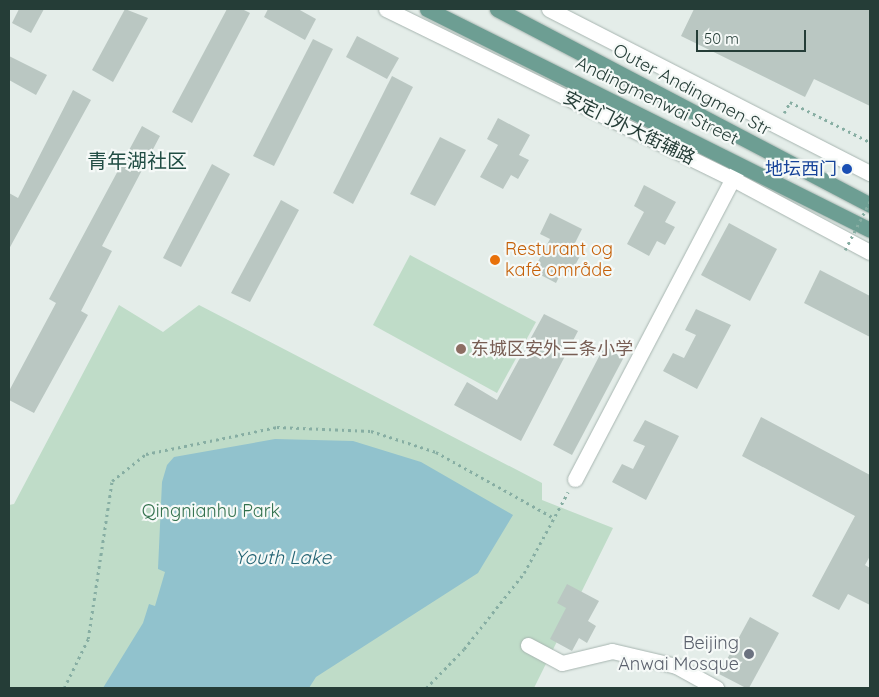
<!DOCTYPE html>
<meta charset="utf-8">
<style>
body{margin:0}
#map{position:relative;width:879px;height:697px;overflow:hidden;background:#e4ede9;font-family:Quicksand,"Noto Sans SC",sans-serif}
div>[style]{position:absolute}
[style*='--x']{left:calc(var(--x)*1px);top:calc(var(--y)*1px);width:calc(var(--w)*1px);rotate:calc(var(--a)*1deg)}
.green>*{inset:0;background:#bfdcc8}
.water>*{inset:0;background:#91c2cd}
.building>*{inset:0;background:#bac7c2}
.path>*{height:2.5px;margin-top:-1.25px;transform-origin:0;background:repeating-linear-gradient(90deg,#87aea3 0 2.5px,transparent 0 6.5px)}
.roads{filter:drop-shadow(0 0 1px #a7b5b0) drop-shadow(0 0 1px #a7b5b0)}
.street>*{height:15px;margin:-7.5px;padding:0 7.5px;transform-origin:7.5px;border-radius:7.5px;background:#fff}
.secondary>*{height:15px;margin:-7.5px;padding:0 7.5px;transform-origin:7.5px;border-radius:7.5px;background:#fff}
.primary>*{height:15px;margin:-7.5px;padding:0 7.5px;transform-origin:7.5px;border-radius:7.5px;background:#6d9e93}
.path-bridge>*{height:2.5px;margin-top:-1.25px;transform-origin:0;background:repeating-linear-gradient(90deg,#87aea3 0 2.5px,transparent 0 6.5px)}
.dots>*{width:14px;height:14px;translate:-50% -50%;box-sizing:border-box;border:2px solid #f5f9f7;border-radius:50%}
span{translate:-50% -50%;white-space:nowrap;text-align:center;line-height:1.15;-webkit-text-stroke:4.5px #f5f9f7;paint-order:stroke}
.street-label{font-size:18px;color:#253d37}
.transit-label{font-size:18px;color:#164399}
.right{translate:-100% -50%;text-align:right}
.food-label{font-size:18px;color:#c56008}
.left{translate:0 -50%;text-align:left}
.education-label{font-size:18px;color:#785e54}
.park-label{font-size:18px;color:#32714d}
.worship-label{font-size:18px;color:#5b616d}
.water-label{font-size:19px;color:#246474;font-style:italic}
.quarter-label{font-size:20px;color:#224e45}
.frame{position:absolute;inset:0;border:10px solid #253d37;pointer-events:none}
.scale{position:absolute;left:696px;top:30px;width:110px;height:22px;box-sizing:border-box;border:2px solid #253d37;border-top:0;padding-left:6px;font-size:15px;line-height:18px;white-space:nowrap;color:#253d37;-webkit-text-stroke:4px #f5f9f7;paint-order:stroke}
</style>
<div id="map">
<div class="green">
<i style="clip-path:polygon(410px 255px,536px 322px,497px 393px,373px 325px)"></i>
<i style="clip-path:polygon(119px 305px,163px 332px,199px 305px,542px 483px,542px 500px,613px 528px,534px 688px,9px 688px,9px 505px,14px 504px)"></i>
</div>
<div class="water">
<i style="clip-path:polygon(275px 439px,353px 441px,421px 462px,513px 515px,478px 573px,316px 677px,309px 688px,103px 688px,143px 623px,149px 604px,155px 606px,165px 572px,158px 569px,162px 482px,167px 465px,174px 457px)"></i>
</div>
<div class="building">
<i style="clip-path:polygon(19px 9px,44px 9px,31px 33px,12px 23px)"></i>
<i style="clip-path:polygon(125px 9px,148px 18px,113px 82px,92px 70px)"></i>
<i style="clip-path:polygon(227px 9px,242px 9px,250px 13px,192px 123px,172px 112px)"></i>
<i style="clip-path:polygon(268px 9px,298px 9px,316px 19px,305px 40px,264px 17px)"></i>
<i style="clip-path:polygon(694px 9px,870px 9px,870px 106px,814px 79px,805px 97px,681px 36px)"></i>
<i style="clip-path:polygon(357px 36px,399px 58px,387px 79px,346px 57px)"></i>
<i style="clip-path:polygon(313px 39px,333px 49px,274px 166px,253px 156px)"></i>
<i style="clip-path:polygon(9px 56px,47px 75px,36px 95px,9px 80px)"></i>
<i style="clip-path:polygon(392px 76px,413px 87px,353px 204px,333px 193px)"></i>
<i style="clip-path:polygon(73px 90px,91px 100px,9px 249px,9px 193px,18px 198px)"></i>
<i style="clip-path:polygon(498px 118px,530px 135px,519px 155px,529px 160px,518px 179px,511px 175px,503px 189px,480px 177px,498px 145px,487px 139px)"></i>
<i style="clip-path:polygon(142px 126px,160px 136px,102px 246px,112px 251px,81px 311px,88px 315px,34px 413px,9px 400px,9px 391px,56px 303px,49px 299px)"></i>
<i style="clip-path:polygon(440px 137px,466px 150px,435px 206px,410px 194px)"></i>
<i style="clip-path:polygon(212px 164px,230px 174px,181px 267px,163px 258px)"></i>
<i style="clip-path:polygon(644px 185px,676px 202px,665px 222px,675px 227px,665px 245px,657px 241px,649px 256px,627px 244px,644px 212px,634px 206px)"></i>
<i style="clip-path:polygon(281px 200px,299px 210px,250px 302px,231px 293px)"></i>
<i style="clip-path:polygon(550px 213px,582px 229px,572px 249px,581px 254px,571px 273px,563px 269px,556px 283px,533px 271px,550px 239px,540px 234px)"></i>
<i style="clip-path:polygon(729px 223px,777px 249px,750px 301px,701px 275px)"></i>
<i style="clip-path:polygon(820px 270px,870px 296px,870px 337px,804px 303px)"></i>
<i style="clip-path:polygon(696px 309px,731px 325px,697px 389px,663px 371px,673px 353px,684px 358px,696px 335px,685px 330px)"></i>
<i style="clip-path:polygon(544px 314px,578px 331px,521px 441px,454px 405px,467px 382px,497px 400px)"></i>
<i style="clip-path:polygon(605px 345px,625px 355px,572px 455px,553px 445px)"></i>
<i style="clip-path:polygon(761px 417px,870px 475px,870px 556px,865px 565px,870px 568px,870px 605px,848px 594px,839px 610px,812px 596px,855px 516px,742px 456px)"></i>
<i style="clip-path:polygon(645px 420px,679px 436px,646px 500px,612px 482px,622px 464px,633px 469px,645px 446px,633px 441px)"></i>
<i style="clip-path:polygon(567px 584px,599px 601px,588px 621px,596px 626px,587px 643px,579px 638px,572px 651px,550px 639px,566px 608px,557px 603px)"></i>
<i style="clip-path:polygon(750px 617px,779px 633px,749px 688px,746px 688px,719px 674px)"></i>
</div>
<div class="path">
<i style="--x:784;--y:113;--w:13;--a:-61"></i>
<i style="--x:790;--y:102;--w:89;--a:26.6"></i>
<i style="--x:64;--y:688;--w:55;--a:-63.9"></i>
<i style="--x:88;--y:639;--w:160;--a:-81.4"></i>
<i style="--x:112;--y:481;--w:43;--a:-38.5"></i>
<i style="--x:146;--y:454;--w:134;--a:-11.6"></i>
<i style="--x:277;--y:427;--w:94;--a:2.4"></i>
<i style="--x:371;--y:431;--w:68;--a:17.9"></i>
<i style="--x:436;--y:452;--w:135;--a:29.2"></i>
<i style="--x:426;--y:688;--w:54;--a:-45.7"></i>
<i style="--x:464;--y:649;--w:97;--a:-51.7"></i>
<i style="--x:524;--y:573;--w:92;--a:-61.5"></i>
</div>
<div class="roads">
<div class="street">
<i style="--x:575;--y:479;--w:351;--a:-62.3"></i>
<i style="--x:528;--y:645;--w:38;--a:28"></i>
<i style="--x:562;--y:663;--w:51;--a:-13.5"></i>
<i style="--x:612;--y:651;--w:66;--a:13.2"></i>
<i style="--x:676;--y:666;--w:46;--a:28.8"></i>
</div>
<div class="secondary">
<i style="--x:386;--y:9;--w:386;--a:26.1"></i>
<i style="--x:733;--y:179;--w:155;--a:28.1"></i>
<i style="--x:549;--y:9;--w:360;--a:27.1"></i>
</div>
<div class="primary">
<i style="--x:427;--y:9;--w:495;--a:26.5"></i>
<i style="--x:497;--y:9;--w:421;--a:27.7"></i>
</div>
</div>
<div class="path-bridge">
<i style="--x:845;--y:250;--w:55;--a:-63"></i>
</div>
<div class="dots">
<i style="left:847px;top:169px;background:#1a4fb4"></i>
<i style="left:495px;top:260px;background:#e8710a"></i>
<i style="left:461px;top:349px;background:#8d6e63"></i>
<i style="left:749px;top:654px;background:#6b7280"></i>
</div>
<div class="street-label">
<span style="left:692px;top:90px;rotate:28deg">Outer Andingmen Str</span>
<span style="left:657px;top:101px;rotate:26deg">Andingmenwai Street</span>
<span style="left:629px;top:128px;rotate:26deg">安定门外大街辅路</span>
</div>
<div class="transit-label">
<span class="right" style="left:837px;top:169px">地坛西门</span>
</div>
<div class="food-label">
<span class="left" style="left:505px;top:260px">Resturant og<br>kafé område</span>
</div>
<div class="education-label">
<span class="left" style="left:471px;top:349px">东城区安外三条小学</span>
</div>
<div class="park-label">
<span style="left:211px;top:511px">Qingnianhu Park</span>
</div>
<div class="worship-label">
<span class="right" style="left:739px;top:654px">Beijing<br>Anwai Mosque</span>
</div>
<div class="water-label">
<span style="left:283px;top:558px">Youth Lake</span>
</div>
<div class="quarter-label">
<span style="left:137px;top:160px">青年湖社区</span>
</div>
<div class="frame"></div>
<div class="scale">50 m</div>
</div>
